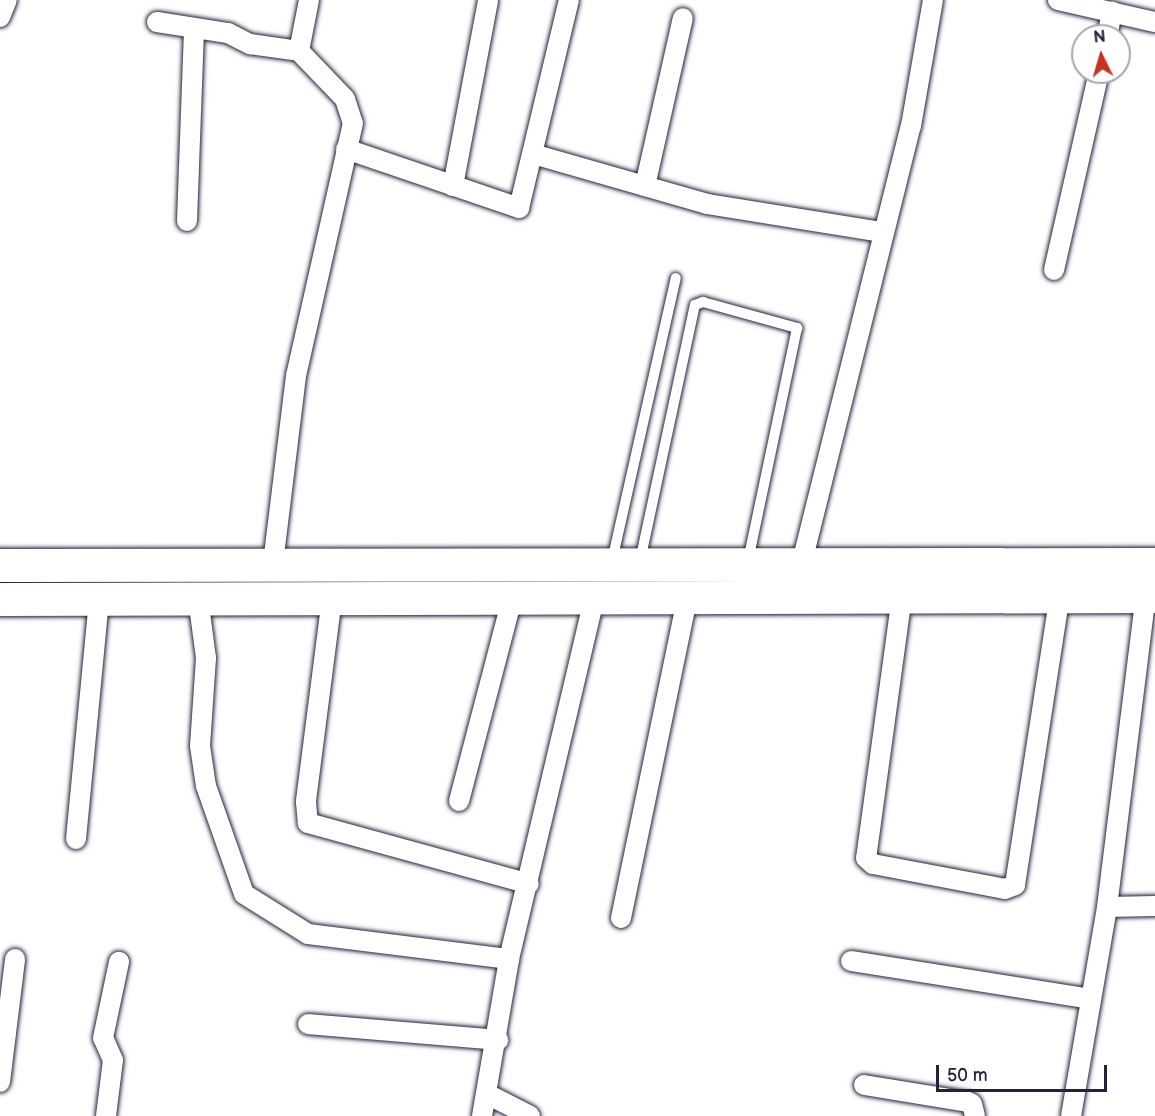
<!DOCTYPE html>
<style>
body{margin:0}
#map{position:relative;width:1155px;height:1116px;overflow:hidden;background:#fff;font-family:"Balsamiq Sans",sans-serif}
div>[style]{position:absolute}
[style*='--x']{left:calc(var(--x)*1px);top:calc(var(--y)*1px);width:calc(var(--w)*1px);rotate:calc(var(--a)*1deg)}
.roads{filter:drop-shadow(0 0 2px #22223b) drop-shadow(0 0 2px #22223b)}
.lane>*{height:10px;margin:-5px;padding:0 5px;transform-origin:5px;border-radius:5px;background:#fff}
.street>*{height:20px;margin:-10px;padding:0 10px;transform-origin:10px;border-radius:10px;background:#fff}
.highway>*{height:33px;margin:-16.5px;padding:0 16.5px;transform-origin:16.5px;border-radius:16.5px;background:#fff}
span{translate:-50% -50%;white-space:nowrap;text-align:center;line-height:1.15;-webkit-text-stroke:6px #fff;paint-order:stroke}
.north{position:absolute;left:1071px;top:24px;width:60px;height:60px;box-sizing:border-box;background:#fff;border:2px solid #a7a7b1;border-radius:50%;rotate:355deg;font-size:16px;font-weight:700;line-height:24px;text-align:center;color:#22223b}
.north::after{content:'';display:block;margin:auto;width:21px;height:27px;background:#c8321e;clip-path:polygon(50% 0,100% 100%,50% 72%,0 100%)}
.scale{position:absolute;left:936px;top:1065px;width:171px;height:27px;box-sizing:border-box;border:3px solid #22223b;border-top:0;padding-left:8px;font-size:18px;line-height:21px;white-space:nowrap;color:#22223b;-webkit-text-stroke:4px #fff;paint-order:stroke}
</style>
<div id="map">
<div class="roads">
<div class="lane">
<i style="--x:612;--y:561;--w:290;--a:-77.3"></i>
<i style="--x:640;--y:561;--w:262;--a:-77.9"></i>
<i style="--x:695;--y:305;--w:9;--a:-21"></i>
<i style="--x:703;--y:302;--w:98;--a:15.5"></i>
<i style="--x:797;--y:328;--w:237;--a:101.9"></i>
</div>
<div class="street">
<i style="--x:1058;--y:0;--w:99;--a:12.8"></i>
<i style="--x:0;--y:17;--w:18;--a:-68"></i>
<i style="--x:157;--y:22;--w:72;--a:8.8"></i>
<i style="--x:228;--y:33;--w:25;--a:27"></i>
<i style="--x:250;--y:44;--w:49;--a:8.1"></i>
<i style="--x:299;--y:51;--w:66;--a:46.2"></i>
<i style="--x:345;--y:99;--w:25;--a:72"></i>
<i style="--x:353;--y:123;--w:259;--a:102.7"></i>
<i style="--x:296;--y:376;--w:189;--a:97"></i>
<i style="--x:1107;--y:36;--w:25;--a:-78"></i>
<i style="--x:299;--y:51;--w:52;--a:-78.9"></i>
<i style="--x:346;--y:149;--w:183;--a:18.8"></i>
<i style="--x:519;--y:208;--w:214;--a:-76.5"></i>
<i style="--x:533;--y:154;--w:181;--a:16"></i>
<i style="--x:707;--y:204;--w:177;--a:9.1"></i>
<i style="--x:453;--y:186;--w:189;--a:-79.3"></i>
<i style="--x:645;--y:186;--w:172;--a:-77.3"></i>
<i style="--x:187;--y:221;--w:193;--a:-87.9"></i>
<i style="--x:1054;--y:270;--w:203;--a:-77.2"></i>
<i style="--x:802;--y:562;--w:449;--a:-76"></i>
<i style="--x:911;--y:126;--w:128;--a:-80.1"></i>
<i style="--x:902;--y:596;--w:264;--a:97.8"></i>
<i style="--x:866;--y:858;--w:9;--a:41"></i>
<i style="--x:873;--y:864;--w:134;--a:10.7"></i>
<i style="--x:1005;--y:889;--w:11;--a:-22"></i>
<i style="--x:1015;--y:885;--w:294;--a:-81.2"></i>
<i style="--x:198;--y:598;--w:61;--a:82.4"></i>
<i style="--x:206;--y:658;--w:88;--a:93.9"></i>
<i style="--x:200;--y:746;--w:40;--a:81.5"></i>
<i style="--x:206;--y:786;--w:114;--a:70.6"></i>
<i style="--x:244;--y:894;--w:75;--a:32"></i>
<i style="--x:308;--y:934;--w:203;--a:7.1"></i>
<i style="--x:332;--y:598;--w:206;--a:97.3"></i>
<i style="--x:306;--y:802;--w:21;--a:85"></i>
<i style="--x:308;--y:823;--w:229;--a:15.4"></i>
<i style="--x:459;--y:801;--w:209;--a:-75.3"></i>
<i style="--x:76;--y:839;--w:242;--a:-84.5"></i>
<i style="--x:1107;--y:907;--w:48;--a:-1.2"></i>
<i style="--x:621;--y:918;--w:327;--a:-78.3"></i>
<i style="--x:851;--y:961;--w:242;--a:9"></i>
<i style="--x:308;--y:1024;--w:191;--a:4.8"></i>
<i style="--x:0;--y:1082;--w:124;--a:-83"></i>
<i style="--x:864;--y:1085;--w:105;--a:9.3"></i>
<i style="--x:968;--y:1102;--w:4;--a:27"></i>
<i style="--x:972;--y:1104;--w:12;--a:76"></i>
<i style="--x:489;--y:1095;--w:46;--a:27.1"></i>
<i style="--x:106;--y:1116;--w:56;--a:-82.9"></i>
<i style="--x:113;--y:1060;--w:24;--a:-114"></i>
<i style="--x:103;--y:1038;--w:78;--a:-78.1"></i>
<i style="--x:482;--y:1116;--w:159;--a:-80.2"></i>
<i style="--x:509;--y:959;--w:369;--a:-76.7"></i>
<i style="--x:1071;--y:1116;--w:212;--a:-80.2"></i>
<i style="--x:1107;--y:907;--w:313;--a:-82.9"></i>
</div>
<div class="highway">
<i style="--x:0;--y:565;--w:1155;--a:-0.05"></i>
<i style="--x:0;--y:599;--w:1155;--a:-0.15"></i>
</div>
</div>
<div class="north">N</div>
<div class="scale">50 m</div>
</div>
